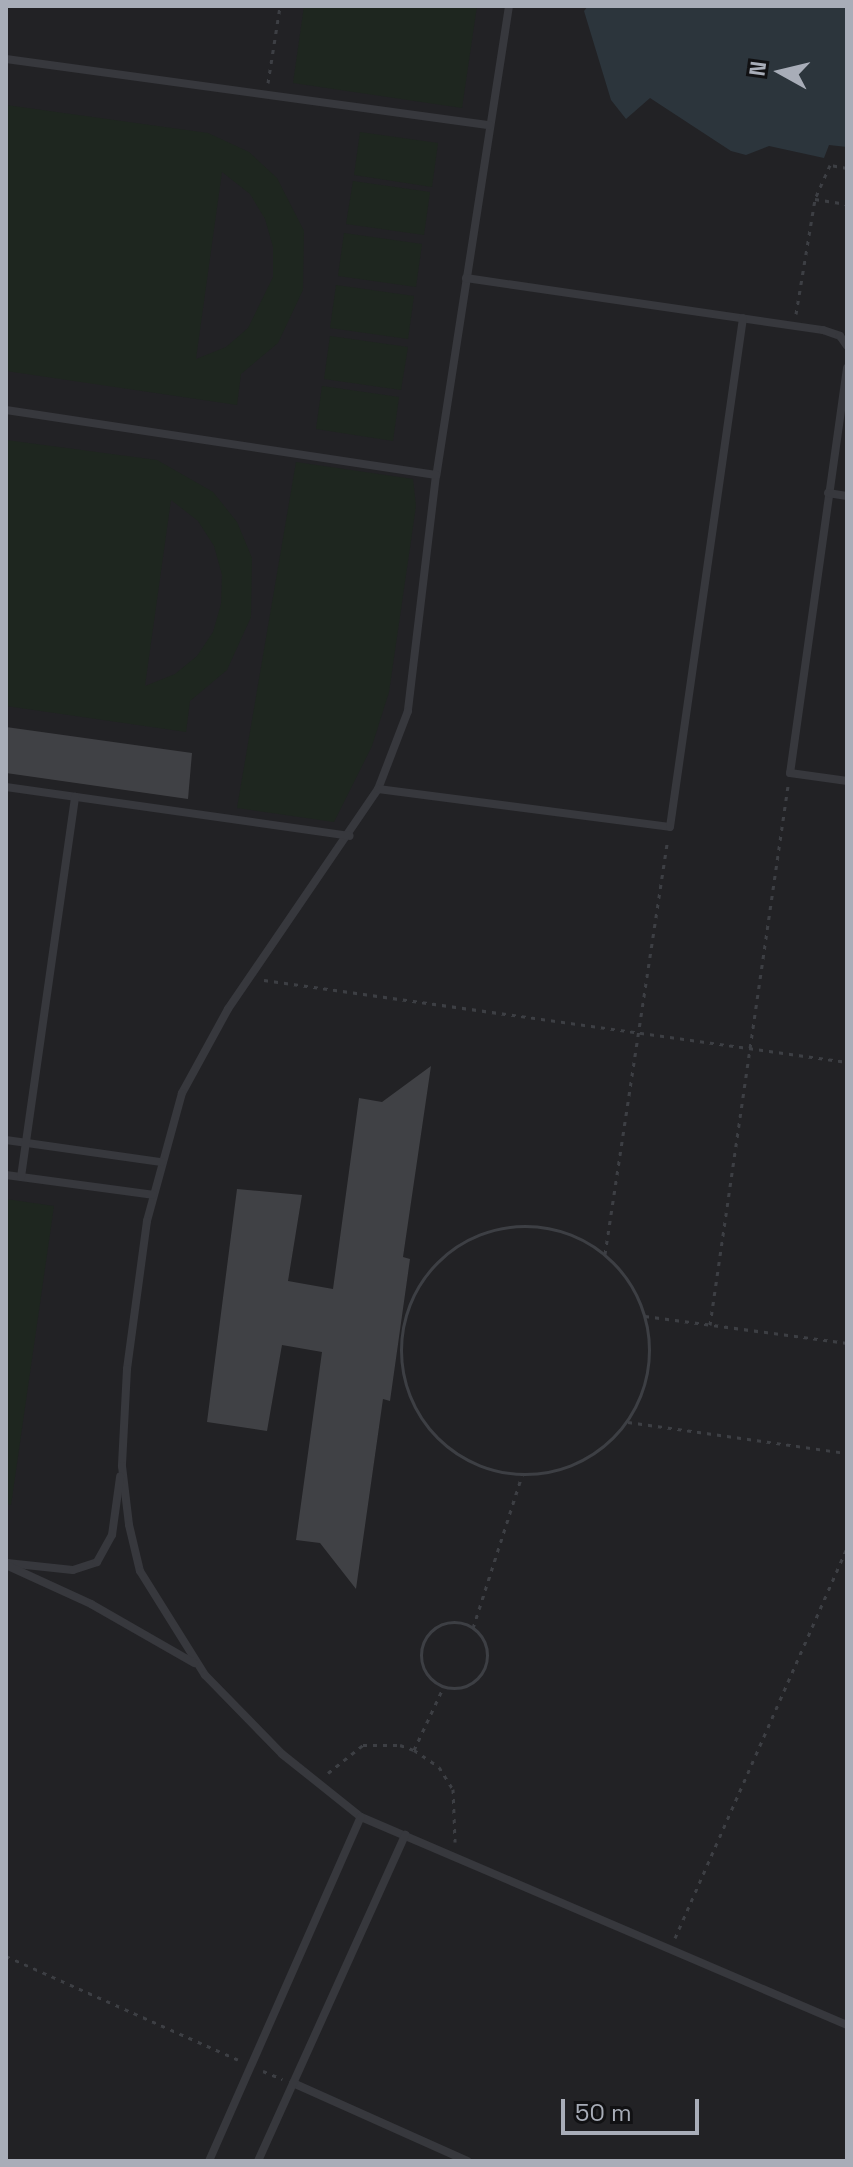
<!DOCTYPE html>
<style>
body{margin:0}
#map{position:relative;width:853px;height:2167px;overflow:hidden;background:#161618;font-family:"Space Grotesk",sans-serif}
div>[style]{position:absolute}
[style*='--x']{left:calc(var(--x)*1px);top:calc(var(--y)*1px);width:calc(var(--w)*1px);rotate:calc(var(--a)*1deg)}
.built>*{inset:0;background:#222225}
.green>*{inset:0;background:#1e261f}
.water>*{inset:0;background:#2c353c}
.building>*{inset:0;background:#404145}
.path>*{height:3px;margin-top:-1.5px;transform-origin:0;background:repeating-linear-gradient(90deg,#3d3f44 0 4px,transparent 0 10px)}
.path>.ring{margin:-1.5px;padding:0;box-sizing:content-box;background:none;border:3px solid #3d3f44;border-radius:50%}
.service>*{height:8px;margin:-4px;padding:0 4px;transform-origin:4px;border-radius:4px;background:#37383d}
span{translate:-50% -50%;white-space:nowrap;text-align:center;line-height:1.15;-webkit-text-stroke:7px #111113;paint-order:stroke}
.frame{position:absolute;inset:0;border:8px solid #a8adb8;pointer-events:none}
.north{position:absolute;left:741px;top:32px;width:80px;height:80px;-webkit-text-stroke:6px #111113;paint-order:stroke;rotate:278deg;font-size:22px;font-weight:700;line-height:32px;text-align:center;color:#a8adb8}
.north::after{content:'';display:block;margin:auto;width:28px;height:36px;background:#a8adb8;clip-path:polygon(50% 0,100% 100%,50% 72%,0 100%)}
.scale{position:absolute;left:561px;top:2099px;width:138px;height:36px;box-sizing:border-box;border:4px solid #a8adb8;border-top:0;padding-left:10px;font-size:24px;line-height:28px;white-space:nowrap;color:#a8adb8;-webkit-text-stroke:6px #111113;paint-order:stroke}
</style>
<div id="map">
<div class="built">
<i style="clip-path:polygon(6px 6px,847px 6px,847px 2161px,6px 2161px)"></i>
</div>
<div class="green">
<i style="clip-path:polygon(304px 6px,477px 6px,462px 108px,293px 83px)"></i>
<i style="clip-path:polygon(evenodd,6px 105px,208px 133px,249px 152px,277px 178px,304px 231px,303px 290px,278px 343px,241px 374px,237px 405px,6px 371px,6px 105px,222px 172px,250px 194px,265px 219px,273px 247px,273px 277px,248px 328px,226px 347px,196px 359px,222px 172px)"></i>
<i style="clip-path:polygon(360px 132px,438px 143px,432px 187px,354px 175px)"></i>
<i style="clip-path:polygon(353px 181px,430px 192px,424px 235px,346px 224px)"></i>
<i style="clip-path:polygon(344px 233px,422px 244px,416px 287px,338px 276px)"></i>
<i style="clip-path:polygon(336px 285px,414px 296px,408px 339px,330px 328px)"></i>
<i style="clip-path:polygon(330px 336px,408px 347px,401px 390px,324px 379px)"></i>
<i style="clip-path:polygon(322px 386px,399px 397px,393px 441px,316px 429px)"></i>
<i style="clip-path:polygon(evenodd,6px 440px,157px 460px,213px 492px,237px 522px,252px 558px,251px 617px,227px 670px,190px 701px,186px 732px,6px 706px,6px 440px,171px 500px,198px 521px,214px 546px,222px 575px,221px 604px,213px 632px,197px 656px,175px 674px,145px 686px,171px 500px)"></i>
<i style="clip-path:polygon(296px 462px,413px 479px,416px 506px,389px 692px,372px 746px,334px 822px,237px 808px)"></i>
<i style="clip-path:polygon(6px 1199px,54px 1206px,11px 1505px,6px 1504px)"></i>
</div>
<div class="water">
<i style="clip-path:polygon(588px 6px,847px 6px,847px 147px,829px 145px,824px 158px,769px 146px,746px 155px,731px 151px,650px 98px,626px 119px,611px 100px,584px 11px)"></i>
</div>
<div class="building">
<i style="clip-path:polygon(6px 727px,192px 753px,188px 799px,6px 773px)"></i>
<i style="clip-path:polygon(431px 1066px,403px 1257px,410px 1259px,390px 1401px,383px 1399px,356px 1589px,320px 1543px,296px 1540px,322px 1352px,282px 1345px,267px 1431px,207px 1422px,237px 1189px,302px 1195px,288px 1281px,333px 1289px,359px 1098px,382px 1102px)"></i>
</div>
<div class="path">
<i style="--x:268;--y:83;--w:78;--a:-81.1"></i>
<i style="--x:847;--y:168;--w:17;--a:-170"></i>
<i style="--x:830;--y:165;--w:37;--a:114"></i>
<i style="--x:815;--y:199;--w:32;--a:9"></i>
<i style="--x:796;--y:314;--w:117;--a:-80.6"></i>
<i style="--x:264;--y:980;--w:589;--a:8.01"></i>
<i class="ring" style="left:401px;top:1226px;width:245px;height:245px"></i>
<i style="--x:605;--y:1254;--w:420;--a:-81.4"></i>
<i style="--x:645;--y:1316;--w:204;--a:7.6"></i>
<i style="--x:710;--y:1325;--w:545;--a:-81.77"></i>
<i style="--x:628;--y:1422;--w:221;--a:8.1"></i>
<i class="ring" style="left:421px;top:1622px;width:63px;height:63px"></i>
<i style="--x:473;--y:1628;--w:161;--a:-72.2"></i>
<i style="--x:414;--y:1750;--w:68;--a:-64.9"></i>
<i style="--x:328;--y:1773;--w:45;--a:-38.7"></i>
<i style="--x:363;--y:1745;--w:37;--a:0"></i>
<i style="--x:400;--y:1745;--w:15;--a:20"></i>
<i style="--x:414;--y:1750;--w:30;--a:34"></i>
<i style="--x:439;--y:1767;--w:26;--a:58"></i>
<i style="--x:453;--y:1789;--w:53;--a:87.8"></i>
<i style="--x:675;--y:1938;--w:426;--a:-66.2"></i>
<i style="--x:6;--y:1956;--w:254;--a:24.1"></i>
<i style="--x:263;--y:2071;--w:21;--a:23"></i>
</div>
<div class="service">
<i style="--x:509;--y:6;--w:475;--a:98.8"></i>
<i style="--x:436;--y:475;--w:238;--a:96.8"></i>
<i style="--x:408;--y:711;--w:84;--a:111"></i>
<i style="--x:378;--y:789;--w:266;--a:124.3"></i>
<i style="--x:228;--y:1009;--w:96;--a:118.7"></i>
<i style="--x:182;--y:1093;--w:133;--a:105.3"></i>
<i style="--x:147;--y:1221;--w:149;--a:97.7"></i>
<i style="--x:127;--y:1369;--w:97;--a:93"></i>
<i style="--x:122;--y:1466;--w:59;--a:83.2"></i>
<i style="--x:129;--y:1525;--w:47;--a:76.6"></i>
<i style="--x:140;--y:1571;--w:123;--a:58"></i>
<i style="--x:205;--y:1675;--w:110;--a:45.7"></i>
<i style="--x:282;--y:1754;--w:101;--a:38.6"></i>
<i style="--x:361;--y:1817;--w:529;--a:23.17"></i>
<i style="--x:6;--y:59;--w:488;--a:7.8"></i>
<i style="--x:466;--y:278;--w:361;--a:8.3"></i>
<i style="--x:823;--y:330;--w:18;--a:19"></i>
<i style="--x:840;--y:336;--w:12;--a:55"></i>
<i style="--x:847;--y:368;--w:409;--a:98"></i>
<i style="--x:790;--y:773;--w:58;--a:8"></i>
<i style="--x:6;--y:410;--w:435;--a:8.6"></i>
<i style="--x:828;--y:493;--w:19;--a:9"></i>
<i style="--x:6;--y:787;--w:347;--a:8.1"></i>
<i style="--x:378;--y:789;--w:294;--a:7.4"></i>
<i style="--x:670;--y:827;--w:514;--a:-81.84"></i>
<i style="--x:6;--y:1140;--w:157;--a:8.1"></i>
<i style="--x:6;--y:1175;--w:148;--a:7.7"></i>
<i style="--x:21;--y:1177;--w:384;--a:-81.9"></i>
<i style="--x:7;--y:1563;--w:66;--a:6.1"></i>
<i style="--x:73;--y:1570;--w:25;--a:-18"></i>
<i style="--x:97;--y:1562;--w:31;--a:-61"></i>
<i style="--x:112;--y:1535;--w:59;--a:-82.1"></i>
<i style="--x:6;--y:1565;--w:94;--a:24.6"></i>
<i style="--x:91;--y:1604;--w:119;--a:29.8"></i>
<i style="--x:293;--y:2083;--w:191;--a:24.1"></i>
<i style="--x:209;--y:2161;--w:376;--a:-66.2"></i>
<i style="--x:258;--y:2161;--w:358;--a:-65.7"></i>
</div>
<div class="frame"></div>
<div class="north">N</div>
<div class="scale">50 m</div>
</div>
